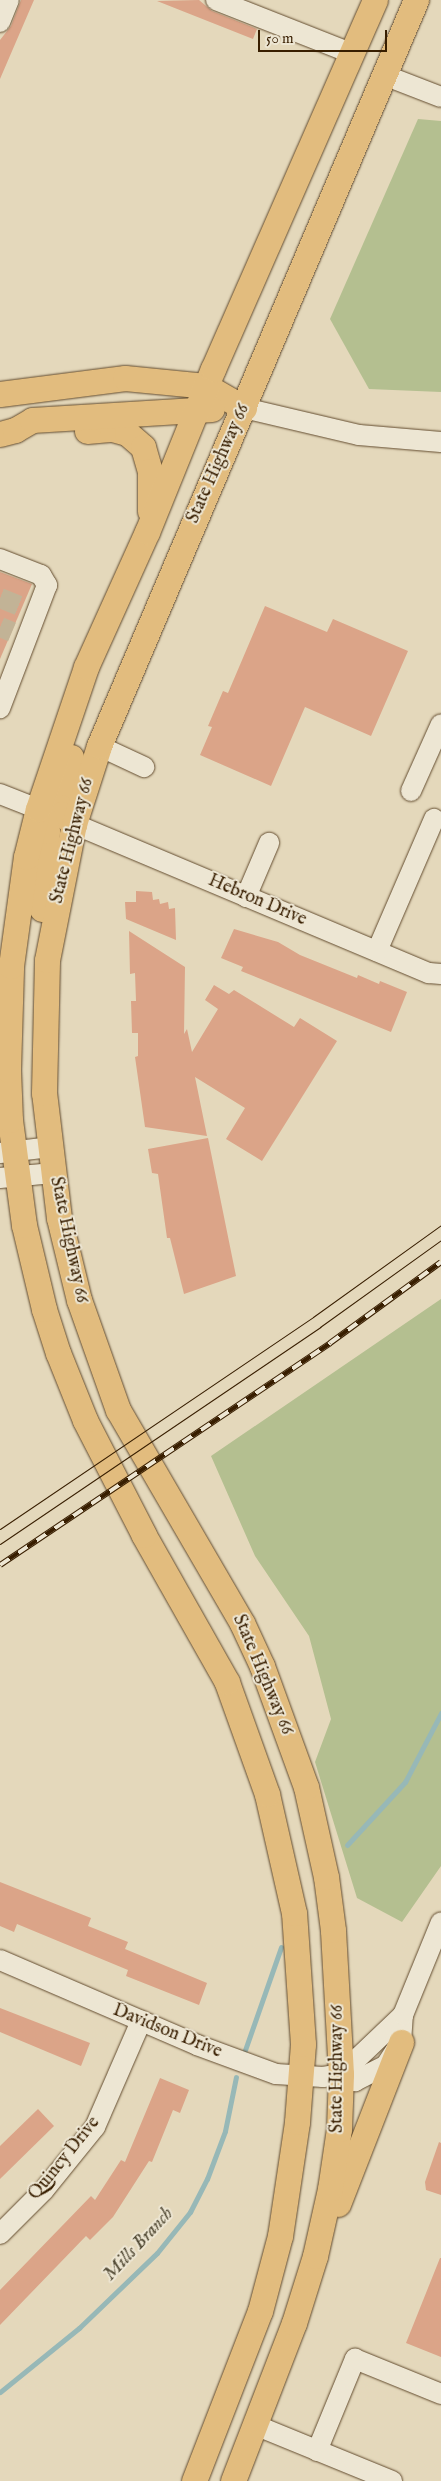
<!DOCTYPE html>
<style>
body{margin:0}
#map{position:relative;width:441px;height:2481px;overflow:hidden;background:#e4d8bb;font-family:"IM FELL English",serif}
div>[style]{position:absolute}
[style*='--x']{left:calc(var(--x)*1px);top:calc(var(--y)*1px);width:calc(var(--w)*1px);rotate:calc(var(--a)*1deg)}
.green>*{inset:0;background:#b4bf90}
.stream>*{height:5px;margin:-2.5px;padding:0 2.5px;transform-origin:2.5px;border-radius:2.5px;background:#97b8b7}
.building>*{inset:0;background:#dba488}
.minor-tunnel>*{height:20px;margin-top:-10px;transform-origin:0;background:repeating-linear-gradient(90deg,#c2b396 0 20px,transparent 0 30px)}
.roads{filter:drop-shadow(0 0 1px #634c2f) drop-shadow(0 0 1px #634c2f)}
.minor>*{height:20px;margin:-10px;padding:0 10px;transform-origin:10px;border-radius:10px;background:#ede6d3}
.major>*{height:25px;margin:-12.5px;padding:0 12.5px;transform-origin:12.5px;border-radius:12.5px;background:#e2bc7e}
.tram>*{height:1px;margin:-0.5px;padding:0 0.5px;transform-origin:0.5px;border-radius:0.5px;background:#381e00}
.rail>*{height:5.5px;margin-top:-2.75px;transform-origin:0;background:repeating-linear-gradient(90deg,#ede6d3 0 11px,#381e00 0 22px);box-sizing:border-box;border-block:1px solid #381e00}
span{translate:-50% -50%;white-space:nowrap;text-align:center;line-height:1.15;-webkit-text-stroke:4px #ede6d3;paint-order:stroke}
.street-label{font-size:18px;color:#381e00}
.water-label{font-size:19px;color:#544c37;font-style:italic}
.scale{position:absolute;left:258px;top:30px;width:129px;height:22px;box-sizing:border-box;border:2px solid #381e00;border-top:0;padding-left:6px;font-size:15px;line-height:18px;white-space:nowrap;color:#381e00;-webkit-text-stroke:4px #ede6d3;paint-order:stroke}
</style>
<div id="map">
<div class="green">
<i style="clip-path:polygon(418px 119px,441px 121px,441px 392px,369px 389px,330px 319px)"></i>
<i style="clip-path:polygon(441px 1299px,441px 1866px,402px 1922px,357px 1898px,315px 1762px,331px 1719px,309px 1636px,255px 1556px,211px 1456px)"></i>
</div>
<div class="stream">
<i style="--x:347;--y:1845;--w:86;--a:-47.4"></i>
<i style="--x:405;--y:1782;--w:78;--a:-62.4"></i>
<i style="--x:245;--y:2050;--w:109;--a:-70.7"></i>
<i style="--x:0;--y:2392;--w:102;--a:-39"></i>
<i style="--x:79;--y:2328;--w:108;--a:-43.9"></i>
<i style="--x:157;--y:2253;--w:53;--a:-51.2"></i>
<i style="--x:190;--y:2212;--w:37;--a:-63"></i>
<i style="--x:207;--y:2179;--w:51;--a:-69.4"></i>
<i style="--x:225;--y:2131;--w:55;--a:-78.5"></i>
</div>
<div class="building">
<i style="clip-path:polygon(21px 0,34px 0,0 79px,0 40px,11px 26px)"></i>
<i style="clip-path:polygon(199px 0,212px 11px,257px 29px,253px 39px,157px 1px)"></i>
<i style="clip-path:polygon(0 572px,32px 584px,0 659px)"></i>
<i style="clip-path:polygon(265px 606px,327px 632px,333px 619px,408px 651px,371px 736px,305px 707px,271px 786px,200px 755px,212px 727px,208px 726px,223px 691px,228px 693px)"></i>
<i style="clip-path:polygon(136px 891px,152px 892px,153px 900px,159px 899px,160px 904px,168px 902px,169px 909px,175px 908px,176px 940px,126px 919px,125px 902px,136px 902px)"></i>
<i style="clip-path:polygon(234px 929px,278px 942px,300px 955px,357px 978px,358px 975px,379px 984px,380px 981px,407px 992px,391px 1032px,241px 971px,243px 967px,221px 958px)"></i>
<i style="clip-path:polygon(129px 931px,185px 967px,184px 1034px,187px 1029px,192px 1052px,218px 1009px,205px 1000px,214px 985px,229px 994px,234px 990px,294px 1027px,300px 1018px,337px 1041px,262px 1161px,226px 1139px,245px 1108px,195px 1077px,207px 1136px,145px 1127px,135px 1057px,138px 1056px,138px 1033px,132px 1033px,131px 1001px,136px 1001px,135px 973px,130px 974px)"></i>
<i style="clip-path:polygon(208px 1138px,236px 1276px,184px 1294px,170px 1238px,167px 1238px,158px 1174px,152px 1173px,148px 1149px)"></i>
<i style="clip-path:polygon(0 1882px,91px 1918px,88px 1926px,128px 1942px,125px 1949px,207px 1983px,199px 2005px,126px 1976px,128px 1970px,17px 1924px,14px 1932px,0 1926px)"></i>
<i style="clip-path:polygon(0 2008px,90px 2043px,81px 2066px,0 2032px)"></i>
<i style="clip-path:polygon(160px 2078px,189px 2090px,180px 2113px,173px 2110px,152px 2162px,149px 2161px,113px 2217px,90px 2240px,86px 2236px,0 2325px,0 2290px,91px 2196px,95px 2200px,121px 2160px,125px 2162px)"></i>
<i style="clip-path:polygon(38px 2109px,54px 2126px,0 2179px,0 2146px)"></i>
<i style="clip-path:polygon(439px 2142px,441px 2143px,441px 2195px,426px 2190px,425px 2182px)"></i>
<i style="clip-path:polygon(440px 2258px,441px 2258px,441px 2357px,406px 2343px)"></i>
</div>
<div class="minor-tunnel">
<i style="--x:0;--y:598;--w:24;--a:22"></i>
<i style="--x:0;--y:627;--w:13;--a:23"></i>
</div>
<div class="roads">
<div class="minor">
<i style="--x:216;--y:0;--w:147;--a:21.5"></i>
<i style="--x:0;--y:22;--w:24;--a:-68"></i>
<i style="--x:384;--y:75;--w:61;--a:21.1"></i>
<i style="--x:244;--y:408;--w:118;--a:13.2"></i>
<i style="--x:359;--y:435;--w:82;--a:4.9"></i>
<i style="--x:0;--y:559;--w:44;--a:21.3"></i>
<i style="--x:41;--y:575;--w:12;--a:59"></i>
<i style="--x:47;--y:585;--w:132;--a:110.9"></i>
<i style="--x:99;--y:746;--w:50;--a:25"></i>
<i style="--x:411;--y:791;--w:73;--a:-65.9"></i>
<i style="--x:0;--y:794;--w:41;--a:21.5"></i>
<i style="--x:74;--y:824;--w:385;--a:22.8"></i>
<i style="--x:429;--y:973;--w:12;--a:5"></i>
<i style="--x:246;--y:897;--w:59;--a:-66.9"></i>
<i style="--x:377;--y:951;--w:144;--a:-66.6"></i>
<i style="--x:0;--y:1153;--w:50;--a:-6.8"></i>
<i style="--x:0;--y:1178;--w:53;--a:-5.4"></i>
<i style="--x:0;--y:1960;--w:215;--a:23.3"></i>
<i style="--x:197;--y:2045;--w:84;--a:20.2"></i>
<i style="--x:276;--y:2074;--w:47;--a:3.7"></i>
<i style="--x:323;--y:2077;--w:18;--a:-9"></i>
<i style="--x:341;--y:2074;--w:86;--a:-43.6"></i>
<i style="--x:341;--y:2074;--w:16;--a:27"></i>
<i style="--x:355;--y:2081;--w:35;--a:-27"></i>
<i style="--x:386;--y:2065;--w:27;--a:-57"></i>
<i style="--x:401;--y:2042;--w:27;--a:-86"></i>
<i style="--x:403;--y:2015;--w:100;--a:-67.8"></i>
<i style="--x:0;--y:2234;--w:62;--a:-45"></i>
<i style="--x:44;--y:2190;--w:81;--a:-51"></i>
<i style="--x:95;--y:2127;--w:116;--a:-66.5"></i>
<i style="--x:255;--y:2425;--w:148;--a:22.2"></i>
<i style="--x:317;--y:2451;--w:100;--a:-67.6"></i>
<i style="--x:355;--y:2359;--w:93;--a:22.1"></i>
</div>
<div class="major">
<i style="--x:0;--y:394;--w:126;--a:-7.3"></i>
<i style="--x:125;--y:378;--w:81;--a:5.6"></i>
<i style="--x:206;--y:386;--w:44;--a:30.1"></i>
<i style="--x:87;--y:431;--w:25;--a:-5"></i>
<i style="--x:112;--y:429;--w:16;--a:15"></i>
<i style="--x:127;--y:433;--w:21;--a:41"></i>
<i style="--x:143;--y:447;--w:25;--a:74"></i>
<i style="--x:150;--y:471;--w:40;--a:90"></i>
<i style="--x:0;--y:434;--w:16;--a:-15"></i>
<i style="--x:15;--y:430;--w:20;--a:-30"></i>
<i style="--x:32;--y:420;--w:180;--a:-3.5"></i>
<i style="--x:71;--y:757;--w:51;--a:101.3"></i>
<i style="--x:61;--y:807;--w:7;--a:82"></i>
<i style="--x:62;--y:814;--w:16;--a:40"></i>
<i style="--x:42;--y:909;--w:78;--a:-86.3"></i>
<i style="--x:47;--y:831;--w:15;--a:-106"></i>
<i style="--x:338;--y:2204;--w:174;--a:-68.7"></i>
<i style="--x:194;--y:2481;--w:182;--a:-68.8"></i>
<i style="--x:260;--y:2311;--w:78;--a:-75.1"></i>
<i style="--x:280;--y:2236;--w:115;--a:-81.5"></i>
<i style="--x:297;--y:2122;--w:78;--a:-85.6"></i>
<i style="--x:303;--y:2044;--w:131;--a:-93.9"></i>
<i style="--x:294;--y:1913;--w:122;--a:-102.8"></i>
<i style="--x:267;--y:1794;--w:119;--a:-109.7"></i>
<i style="--x:227;--y:1682;--w:169;--a:-119.5"></i>
<i style="--x:144;--y:1535;--w:129;--a:-117.2"></i>
<i style="--x:85;--y:1420;--w:72;--a:-111.9"></i>
<i style="--x:58;--y:1353;--w:46;--a:-107.7"></i>
<i style="--x:44;--y:1309;--w:86;--a:-103.4"></i>
<i style="--x:24;--y:1225;--w:106;--a:-97.6"></i>
<i style="--x:10;--y:1120;--w:50;--a:-92.3"></i>
<i style="--x:8;--y:1070;--w:104;--a:-88.3"></i>
<i style="--x:11;--y:966;--w:110;--a:-82.2"></i>
<i style="--x:26;--y:857;--w:49;--a:-76"></i>
<i style="--x:38;--y:809;--w:150;--a:-71.3"></i>
<i style="--x:86;--y:667;--w:148;--a:-65.7"></i>
<i style="--x:147;--y:532;--w:176;--a:-68"></i>
<i style="--x:213;--y:369;--w:403;--a:-66.3"></i>
<i style="--x:233;--y:2481;--w:169;--a:-68.9"></i>
<i style="--x:294;--y:2323;--w:70;--a:-72.6"></i>
<i style="--x:315;--y:2256;--w:69;--a:-77.4"></i>
<i style="--x:330;--y:2189;--w:61;--a:-81.5"></i>
<i style="--x:339;--y:2129;--w:55;--a:-87.9"></i>
<i style="--x:341;--y:2074;--w:144;--a:-93.2"></i>
<i style="--x:333;--y:1930;--w:53;--a:-97.5"></i>
<i style="--x:326;--y:1877;--w:92;--a:-102.5"></i>
<i style="--x:306;--y:1787;--w:129;--a:-110"></i>
<i style="--x:262;--y:1666;--w:47;--a:-114.9"></i>
<i style="--x:242;--y:1623;--w:246;--a:-120.2"></i>
<i style="--x:118;--y:1410;--w:117;--a:-109.5"></i>
<i style="--x:79;--y:1300;--w:84;--a:-103.7"></i>
<i style="--x:59;--y:1218;--w:126;--a:-96.8"></i>
<i style="--x:44;--y:1093;--w:133;--a:-88.7"></i>
<i style="--x:47;--y:960;--w:139;--a:-78.8"></i>
<i style="--x:74;--y:824;--w:82;--a:-72.2"></i>
<i style="--x:99;--y:746;--w:811;--a:-66.98"></i>
</div>
</div>
<div class="tram">
<i style="--x:0;--y:1529;--w:378;--a:-34.1"></i>
<i style="--x:313;--y:1317;--w:158;--a:-35.7"></i>
<i style="--x:0;--y:1544;--w:387;--a:-34.1"></i>
<i style="--x:320;--y:1327;--w:149;--a:-35.7"></i>
</div>
<div class="rail">
<i style="--x:0;--y:1565;--w:398;--a:-33.9"></i>
<i style="--x:330;--y:1343;--w:137;--a:-36.1"></i>
</div>
<div class="street-label">
<span style="left:219px;top:464px;rotate:-66deg">State Highway 66</span>
<span style="left:73px;top:841px;rotate:-76deg">State Highway 66</span>
<span style="left:257px;top:901px;rotate:23deg">Hebron Drive</span>
<span style="left:68px;top:1240px;rotate:78deg">State Highway 66</span>
<span style="left:262px;top:1675px;rotate:67deg">State Highway 66</span>
<span style="left:167px;top:2032px;rotate:22deg">Davidson Drive</span>
<span style="left:338px;top:2069px;rotate:-90deg">State Highway 66</span>
<span style="left:65px;top:2159px;rotate:-51deg">Quincy Drive</span>
</div>
<div class="water-label">
<span style="left:139px;top:2245px;rotate:-47deg">Mills Branch</span>
</div>
<div class="scale">50 m</div>
</div>
